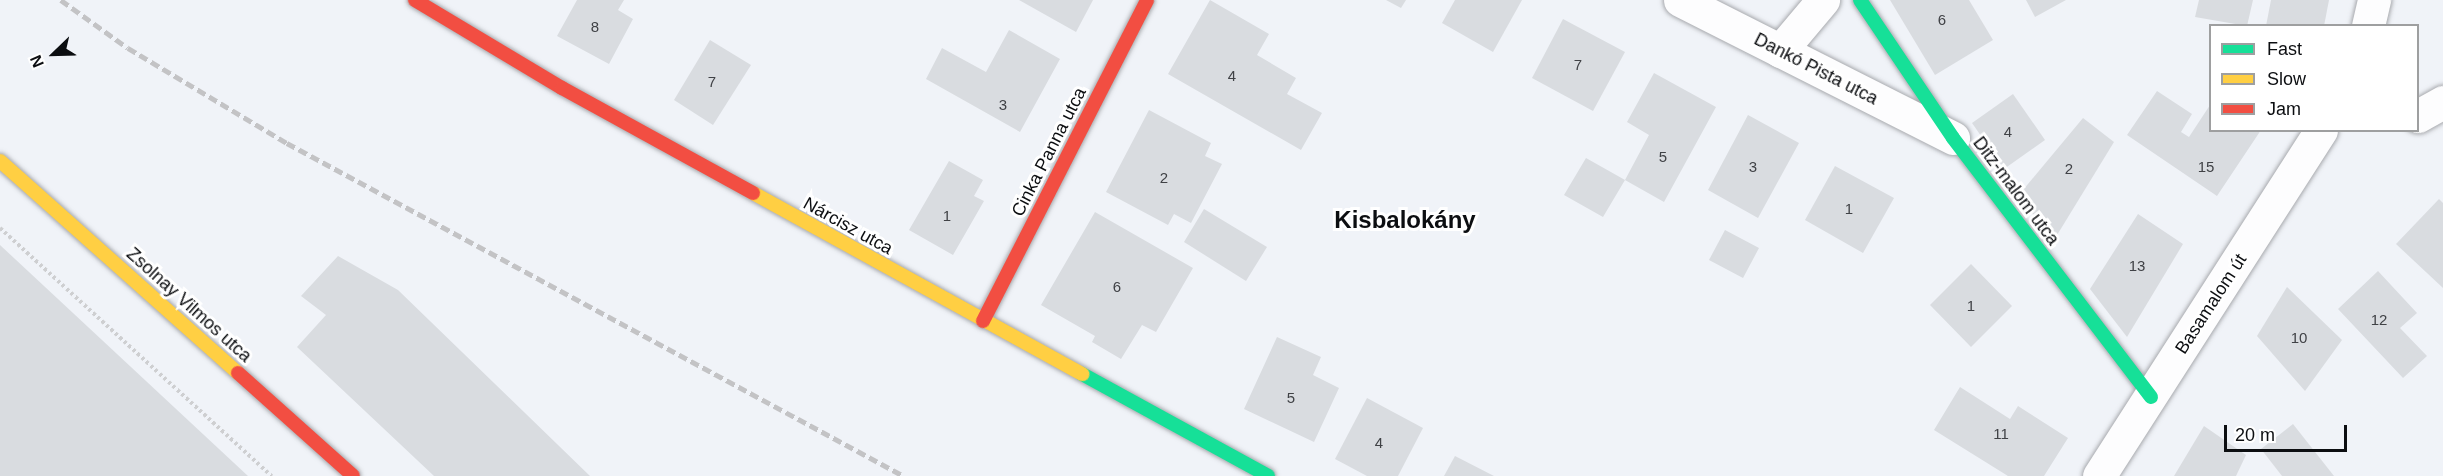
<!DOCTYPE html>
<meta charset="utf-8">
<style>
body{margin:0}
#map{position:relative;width:2443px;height:476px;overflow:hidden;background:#f0f3f8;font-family:Helvetica,sans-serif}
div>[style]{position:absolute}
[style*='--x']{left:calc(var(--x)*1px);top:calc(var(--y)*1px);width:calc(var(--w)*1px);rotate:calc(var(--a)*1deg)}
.building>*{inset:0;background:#d9dce0}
.path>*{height:4px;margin-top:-2px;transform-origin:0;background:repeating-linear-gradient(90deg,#cecfd1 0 3px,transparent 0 6px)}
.roads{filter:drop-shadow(0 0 2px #a8aaae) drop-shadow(0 0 2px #a8aaae)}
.street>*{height:33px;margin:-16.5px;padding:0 16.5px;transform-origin:16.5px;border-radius:16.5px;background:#fdfdfe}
.fast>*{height:14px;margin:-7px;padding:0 7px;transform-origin:7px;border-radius:7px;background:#16e098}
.slow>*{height:14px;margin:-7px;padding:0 7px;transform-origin:7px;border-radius:7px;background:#ffcf43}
.jam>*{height:14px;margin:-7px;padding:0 7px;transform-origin:7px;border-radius:7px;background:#f24e42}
.rail>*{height:4.5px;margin-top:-2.25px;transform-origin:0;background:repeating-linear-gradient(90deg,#c3c3c5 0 9px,transparent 0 13.5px)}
span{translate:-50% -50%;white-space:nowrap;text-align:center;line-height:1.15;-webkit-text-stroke:6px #fff;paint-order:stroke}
.number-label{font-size:15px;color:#404246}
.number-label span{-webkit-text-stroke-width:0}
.street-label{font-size:18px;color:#0c0e11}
.district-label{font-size:24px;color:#0c0e11;font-weight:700}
.legend{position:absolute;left:2209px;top:24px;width:210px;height:108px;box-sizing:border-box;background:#fff;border:2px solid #9e9fa0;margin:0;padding:8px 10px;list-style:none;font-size:18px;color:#0c0e11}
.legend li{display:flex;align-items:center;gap:12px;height:30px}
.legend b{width:30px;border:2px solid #9e9fa0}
.north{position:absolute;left:24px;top:24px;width:60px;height:60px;-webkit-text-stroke:4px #fff;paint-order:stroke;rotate:247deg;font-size:16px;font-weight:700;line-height:24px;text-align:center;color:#0c0e11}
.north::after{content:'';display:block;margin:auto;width:21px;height:27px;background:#0c0e11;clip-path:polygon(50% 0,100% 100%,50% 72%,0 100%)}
.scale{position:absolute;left:2224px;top:425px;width:123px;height:27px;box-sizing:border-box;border:3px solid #0c0e11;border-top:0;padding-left:8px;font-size:18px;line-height:21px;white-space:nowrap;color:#0c0e11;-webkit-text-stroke:4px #fff;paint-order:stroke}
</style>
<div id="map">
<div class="building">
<i style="clip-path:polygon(577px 0,624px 0,618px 10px,633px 19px,609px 64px,557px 36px)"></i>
<i style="clip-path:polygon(1019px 0,1093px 0,1076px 32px)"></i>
<i style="clip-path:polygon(1210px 0,1269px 34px,1257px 55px,1296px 78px,1287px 94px,1322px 113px,1301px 150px,1168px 74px)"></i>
<i style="clip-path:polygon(1386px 0,1406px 0,1401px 8px)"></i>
<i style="clip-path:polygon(1455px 0,1522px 0,1493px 52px,1442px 23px)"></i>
<i style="clip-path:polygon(1890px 0,1969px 0,1993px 40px,1935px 75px)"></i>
<i style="clip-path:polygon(2026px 0,2066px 0,2035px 17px)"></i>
<i style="clip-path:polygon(2199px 0,2253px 0,2247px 26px,2195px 17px)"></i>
<i style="clip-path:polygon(2271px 0,2329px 0,2324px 26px,2266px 26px)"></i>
<i style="clip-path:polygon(1563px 19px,1625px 52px,1593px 111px,1532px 78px)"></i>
<i style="clip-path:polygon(1009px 30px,1060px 59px,1020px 132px,926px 79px,942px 48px,986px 72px)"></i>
<i style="clip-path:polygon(710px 40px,751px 65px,713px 125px,674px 100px)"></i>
<i style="clip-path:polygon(1654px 73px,1716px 107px,1664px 202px,1625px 180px,1603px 217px,1564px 195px,1586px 158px,1625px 180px,1649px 135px,1627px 122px)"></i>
<i style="clip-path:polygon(2157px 91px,2192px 114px,2181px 132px,2189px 137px,2210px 105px,2210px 130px,2261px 130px,2217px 196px,2127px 135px)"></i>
<i style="clip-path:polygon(2013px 94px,2045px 140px,2004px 169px,1972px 123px)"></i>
<i style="clip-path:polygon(1149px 110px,1211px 143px,1205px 156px,1222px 164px,1191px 223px,1174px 214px,1168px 225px,1106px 192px)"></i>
<i style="clip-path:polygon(1748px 115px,1799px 143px,1758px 218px,1708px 190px)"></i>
<i style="clip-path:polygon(2083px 118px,2114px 142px,2054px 240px,2018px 196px)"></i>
<i style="clip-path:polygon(949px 161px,983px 180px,974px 196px,984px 201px,953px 255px,909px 230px)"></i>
<i style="clip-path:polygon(1835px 166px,1894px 198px,1863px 253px,1805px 220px)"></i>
<i style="clip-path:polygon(2439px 199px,2443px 203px,2443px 288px,2396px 244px)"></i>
<i style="clip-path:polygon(1204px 209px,1267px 247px,1246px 281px,1184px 242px)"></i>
<i style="clip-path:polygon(1095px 212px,1193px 268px,1156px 332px,1142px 325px,1121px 359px,1092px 342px,1095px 336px,1041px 305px)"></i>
<i style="clip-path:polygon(2138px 214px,2183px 244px,2127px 337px,2090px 289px)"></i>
<i style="clip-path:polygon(1725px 230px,1759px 248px,1743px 278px,1709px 260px)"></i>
<i style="clip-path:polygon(0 245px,248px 476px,0 476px)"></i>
<i style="clip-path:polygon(338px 256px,398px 290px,590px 476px,434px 476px,297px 347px,326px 315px,301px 296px)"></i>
<i style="clip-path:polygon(1971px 264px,2012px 306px,1971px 347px,1930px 305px)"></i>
<i style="clip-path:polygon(2378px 271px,2417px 313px,2400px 328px,2427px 356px,2403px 378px,2338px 309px)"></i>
<i style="clip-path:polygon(2287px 287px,2342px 340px,2305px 391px,2257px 336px)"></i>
<i style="clip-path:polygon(1277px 337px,1321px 357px,1313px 375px,1339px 388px,1314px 442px,1244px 409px)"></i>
<i style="clip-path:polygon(1960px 387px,2010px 419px,2018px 406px,2068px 438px,2044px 476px,2008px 476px,1934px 430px)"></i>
<i style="clip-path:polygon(1367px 398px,1423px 428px,1398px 476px,1367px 476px,1335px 459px)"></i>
<i style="clip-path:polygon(2293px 424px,2334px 476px,2282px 476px,2261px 449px)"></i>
<i style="clip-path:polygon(2204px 426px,2246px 455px,2236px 476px,2174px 476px)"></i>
<i style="clip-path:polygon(1455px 456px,1494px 476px,1444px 476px)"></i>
</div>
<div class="path">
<i style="--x:0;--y:228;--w:368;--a:42.4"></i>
</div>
<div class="roads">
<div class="street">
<i style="--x:1680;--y:0;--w:306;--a:26.8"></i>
<i style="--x:2368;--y:26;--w:27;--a:-77"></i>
<i style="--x:1780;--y:51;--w:67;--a:-49.9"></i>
<i style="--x:2418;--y:116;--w:29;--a:-29"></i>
<i style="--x:2099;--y:476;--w:411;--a:-57.3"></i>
</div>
<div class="fast">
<i style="--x:1860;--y:0;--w:166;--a:56"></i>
<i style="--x:1953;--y:138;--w:326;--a:52.6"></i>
<i style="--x:1082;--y:374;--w:212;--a:28.7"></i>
</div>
<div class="slow">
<i style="--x:0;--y:161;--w:319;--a:41.7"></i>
<i style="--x:753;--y:193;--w:376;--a:28.8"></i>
</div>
<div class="jam">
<i style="--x:415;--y:0;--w:171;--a:30.9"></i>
<i style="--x:562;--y:88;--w:218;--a:28.8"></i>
<i style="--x:983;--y:321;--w:360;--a:-62.9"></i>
<i style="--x:238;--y:373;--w:154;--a:41.8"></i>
</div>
</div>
<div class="rail">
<i style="--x:61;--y:0;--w:82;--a:35.6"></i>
<i style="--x:128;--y:48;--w:185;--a:30.9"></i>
<i style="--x:287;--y:143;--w:701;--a:28.36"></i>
</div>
<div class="number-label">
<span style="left:1942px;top:20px">6</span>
<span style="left:595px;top:27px">8</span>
<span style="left:1578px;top:65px">7</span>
<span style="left:1232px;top:76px">4</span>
<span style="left:712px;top:82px">7</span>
<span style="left:1003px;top:105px">3</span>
<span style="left:2008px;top:132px">4</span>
<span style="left:1663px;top:157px">5</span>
<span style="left:1753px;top:167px">3</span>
<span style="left:2206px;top:167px">15</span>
<span style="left:2069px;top:169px">2</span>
<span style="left:1164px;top:178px">2</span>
<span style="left:1849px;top:209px">1</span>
<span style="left:947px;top:216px">1</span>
<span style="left:2137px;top:266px">13</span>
<span style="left:1117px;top:287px">6</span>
<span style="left:1971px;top:306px">1</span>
<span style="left:2379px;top:320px">12</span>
<span style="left:2299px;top:338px">10</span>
<span style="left:1291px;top:398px">5</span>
<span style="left:2001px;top:434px">11</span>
<span style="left:1379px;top:443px">4</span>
</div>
<div class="street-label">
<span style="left:1816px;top:69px;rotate:27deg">Dankó Pista utca</span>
<span style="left:1049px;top:152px;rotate:-63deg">Cinka Panna utca</span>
<span style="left:2016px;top:191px;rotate:53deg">Ditz-malom utca</span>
<span style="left:848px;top:226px;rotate:29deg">Nárcisz utca</span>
<span style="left:2211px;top:304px;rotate:-57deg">Basamalom út</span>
<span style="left:189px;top:305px;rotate:42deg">Zsolnay Vilmos utca</span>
</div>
<div class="district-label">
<span style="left:1405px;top:220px">Kisbalokány</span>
</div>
<ul class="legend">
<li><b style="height:8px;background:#16e098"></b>Fast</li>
<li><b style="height:8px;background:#ffcf43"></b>Slow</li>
<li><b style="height:8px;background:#f24e42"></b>Jam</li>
</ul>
<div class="north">N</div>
<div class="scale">20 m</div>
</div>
